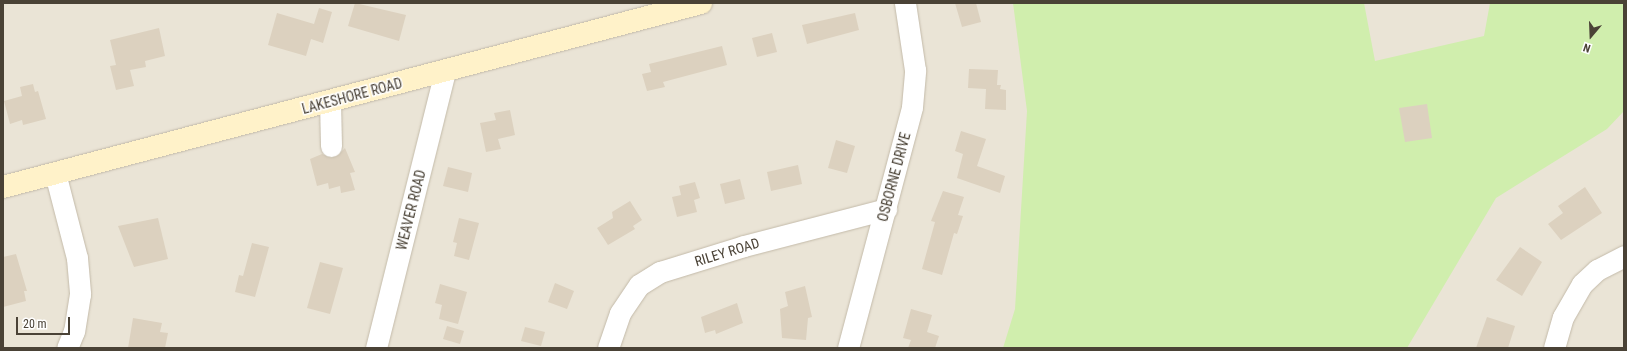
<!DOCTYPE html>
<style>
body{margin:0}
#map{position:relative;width:1627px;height:351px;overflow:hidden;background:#f6f2e8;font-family:"Roboto Condensed",sans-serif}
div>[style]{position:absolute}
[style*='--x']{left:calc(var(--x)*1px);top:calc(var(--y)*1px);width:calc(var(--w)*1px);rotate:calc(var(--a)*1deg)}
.residential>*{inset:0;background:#eae4d6}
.green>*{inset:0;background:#d0eead}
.building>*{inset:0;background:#dcd1bf}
.roads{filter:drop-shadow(0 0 1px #c3baa9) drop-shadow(0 0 1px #c3baa9)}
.street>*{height:21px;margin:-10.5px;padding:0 10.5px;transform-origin:10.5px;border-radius:10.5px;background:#fff}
.secondary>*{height:22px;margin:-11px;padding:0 11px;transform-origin:11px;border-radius:11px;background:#fff2c9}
span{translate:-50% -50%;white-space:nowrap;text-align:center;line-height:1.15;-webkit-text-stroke:3px #fff;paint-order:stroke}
.street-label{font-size:14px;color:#4a4236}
.frame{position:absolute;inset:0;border:4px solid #4a4236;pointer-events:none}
.north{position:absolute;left:1571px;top:16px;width:40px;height:40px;-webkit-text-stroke:3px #fff;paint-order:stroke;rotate:199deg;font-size:11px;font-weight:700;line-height:16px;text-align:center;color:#4a4236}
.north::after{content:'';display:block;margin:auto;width:14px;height:18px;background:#4a4236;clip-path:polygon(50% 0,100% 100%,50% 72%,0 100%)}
.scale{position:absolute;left:16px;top:317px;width:54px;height:18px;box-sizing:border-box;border:2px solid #4a4236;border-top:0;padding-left:5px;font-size:12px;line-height:14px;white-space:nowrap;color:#4a4236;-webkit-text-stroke:3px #fff;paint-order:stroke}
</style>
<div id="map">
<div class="residential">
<i style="clip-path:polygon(3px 3px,1624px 3px,1624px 348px,3px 348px)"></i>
</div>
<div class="green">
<i style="clip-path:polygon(1013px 3px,1364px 3px,1375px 61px,1484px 36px,1490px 3px,1624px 3px,1624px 111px,1607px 129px,1496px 198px,1407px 348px,1003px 348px,1015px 309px,1027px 111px)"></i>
</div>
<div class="building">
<i style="clip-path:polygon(355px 3px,406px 15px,399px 41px,348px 26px)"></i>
<i style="clip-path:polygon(955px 3px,976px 3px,981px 22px,962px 27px)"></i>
<i style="clip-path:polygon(319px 8px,332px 12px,323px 43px,311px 39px,306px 56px,268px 45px,277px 13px,314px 24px)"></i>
<i style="clip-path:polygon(855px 13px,859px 30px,807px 44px,802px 25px)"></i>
<i style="clip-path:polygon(159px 28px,165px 56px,145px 61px,146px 67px,130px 70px,134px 86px,116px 90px,110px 66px,116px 65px,110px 40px)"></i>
<i style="clip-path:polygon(772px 33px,777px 52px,757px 57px,752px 38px)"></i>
<i style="clip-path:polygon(722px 46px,727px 65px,663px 82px,665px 87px,647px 91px,642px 74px,651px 72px,649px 64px)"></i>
<i style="clip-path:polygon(969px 69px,998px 70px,997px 85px,1001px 85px,1000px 89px,1006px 90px,1006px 110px,985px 109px,986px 89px,968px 88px)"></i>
<i style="clip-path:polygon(33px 84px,35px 92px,38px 91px,46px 119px,23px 125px,22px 120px,10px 124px,4px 101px,22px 96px,20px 87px)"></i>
<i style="clip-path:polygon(1427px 104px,1432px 138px,1405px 142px,1399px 108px)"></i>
<i style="clip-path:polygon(510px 110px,515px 135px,498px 139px,501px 149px,486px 152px,480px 123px,496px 120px,494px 113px)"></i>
<i style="clip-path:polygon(961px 131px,986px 139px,977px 166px,1005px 176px,1000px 193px,957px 178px,963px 154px,955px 151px)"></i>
<i style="clip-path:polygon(836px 140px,855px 146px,847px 173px,828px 168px)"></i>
<i style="clip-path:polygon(345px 148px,355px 172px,350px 173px,355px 190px,341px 193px,340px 186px,329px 189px,328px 183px,317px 186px,310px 159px,322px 154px,331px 158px,337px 156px)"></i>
<i style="clip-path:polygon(798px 165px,802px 184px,771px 191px,767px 172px)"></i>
<i style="clip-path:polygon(448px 167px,472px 173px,468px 192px,443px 186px)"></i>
<i style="clip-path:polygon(740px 179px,745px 199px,725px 204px,720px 184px)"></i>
<i style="clip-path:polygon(695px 182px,700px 198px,694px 200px,697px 212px,677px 217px,672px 197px,681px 195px,679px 186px)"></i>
<i style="clip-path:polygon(1585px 187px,1602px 213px,1561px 240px,1548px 224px,1563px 213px,1558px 206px)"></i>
<i style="clip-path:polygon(943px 191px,964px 197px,958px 215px,963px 216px,957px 234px,954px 233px,942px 275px,922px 269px,935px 222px,931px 221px)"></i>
<i style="clip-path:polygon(630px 201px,642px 220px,633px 226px,635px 229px,608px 245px,597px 228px,613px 218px,612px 212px)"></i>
<i style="clip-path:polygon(158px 218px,168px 259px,134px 267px,118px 226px)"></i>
<i style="clip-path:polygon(459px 218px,479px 223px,469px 260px,454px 256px,457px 243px,453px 242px)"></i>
<i style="clip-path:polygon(252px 243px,269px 247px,255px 297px,235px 292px,239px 275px,243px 276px)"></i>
<i style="clip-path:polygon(1520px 247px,1542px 262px,1522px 296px,1496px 280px)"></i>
<i style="clip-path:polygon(16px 254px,27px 291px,24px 291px,26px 301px,3px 307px,3px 257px)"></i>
<i style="clip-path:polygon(320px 262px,343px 268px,330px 314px,307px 308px)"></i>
<i style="clip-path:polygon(555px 283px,574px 291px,567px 309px,548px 302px)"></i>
<i style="clip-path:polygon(440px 284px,467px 292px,458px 324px,439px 319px,442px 305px,435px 303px)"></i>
<i style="clip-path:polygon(805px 286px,812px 317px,808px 318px,806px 340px,782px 338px,780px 309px,788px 306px,785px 292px)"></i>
<i style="clip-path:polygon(737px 303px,743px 323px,716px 334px,715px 330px,705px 333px,701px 317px)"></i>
<i style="clip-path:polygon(911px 309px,932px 315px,927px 332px,939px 336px,935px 348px,908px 348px,911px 340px,903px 338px)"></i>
<i style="clip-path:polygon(1487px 317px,1515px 326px,1508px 348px,1476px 348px)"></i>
<i style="clip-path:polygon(133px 318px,162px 323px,160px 332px,168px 333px,165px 348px,128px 348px)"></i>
<i style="clip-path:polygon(447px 326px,464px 331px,460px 344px,443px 339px)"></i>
<i style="clip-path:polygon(525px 327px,545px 332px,541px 346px,521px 341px)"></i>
</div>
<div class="roads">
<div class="street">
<i style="--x:330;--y:101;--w:45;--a:88.7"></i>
<i style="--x:55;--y:173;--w:88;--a:75.5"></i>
<i style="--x:77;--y:258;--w:36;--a:85"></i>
<i style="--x:80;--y:294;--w:37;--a:99"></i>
<i style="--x:74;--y:331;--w:18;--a:112"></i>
<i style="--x:376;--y:348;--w:285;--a:-76"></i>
<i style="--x:608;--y:348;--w:37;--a:-71"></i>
<i style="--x:620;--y:313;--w:34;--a:-56"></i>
<i style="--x:639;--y:285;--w:25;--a:-32"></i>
<i style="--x:660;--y:272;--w:88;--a:-17.2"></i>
<i style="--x:744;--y:246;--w:147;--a:-14.6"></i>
<i style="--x:848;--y:348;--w:249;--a:-75.1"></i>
<i style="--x:912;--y:107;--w:37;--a:-85"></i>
<i style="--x:915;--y:70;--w:68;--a:-98.5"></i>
<i style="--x:1554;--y:348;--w:32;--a:-74"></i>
<i style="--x:1563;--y:317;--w:38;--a:-60"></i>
<i style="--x:1582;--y:284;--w:21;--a:-43"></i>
<i style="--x:1597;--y:270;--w:30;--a:-27"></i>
</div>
<div class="secondary">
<i style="--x:3;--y:187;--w:722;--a:-14.77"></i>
</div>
</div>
<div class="street-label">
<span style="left:352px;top:96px;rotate:-15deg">LAKESHORE ROAD</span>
<span style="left:894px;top:177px;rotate:-75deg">OSBORNE DRIVE</span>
<span style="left:411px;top:210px;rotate:-76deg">WEAVER ROAD</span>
<span style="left:727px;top:252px;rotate:-17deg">RILEY ROAD</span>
</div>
<div class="frame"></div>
<div class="north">N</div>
<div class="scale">20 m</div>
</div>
